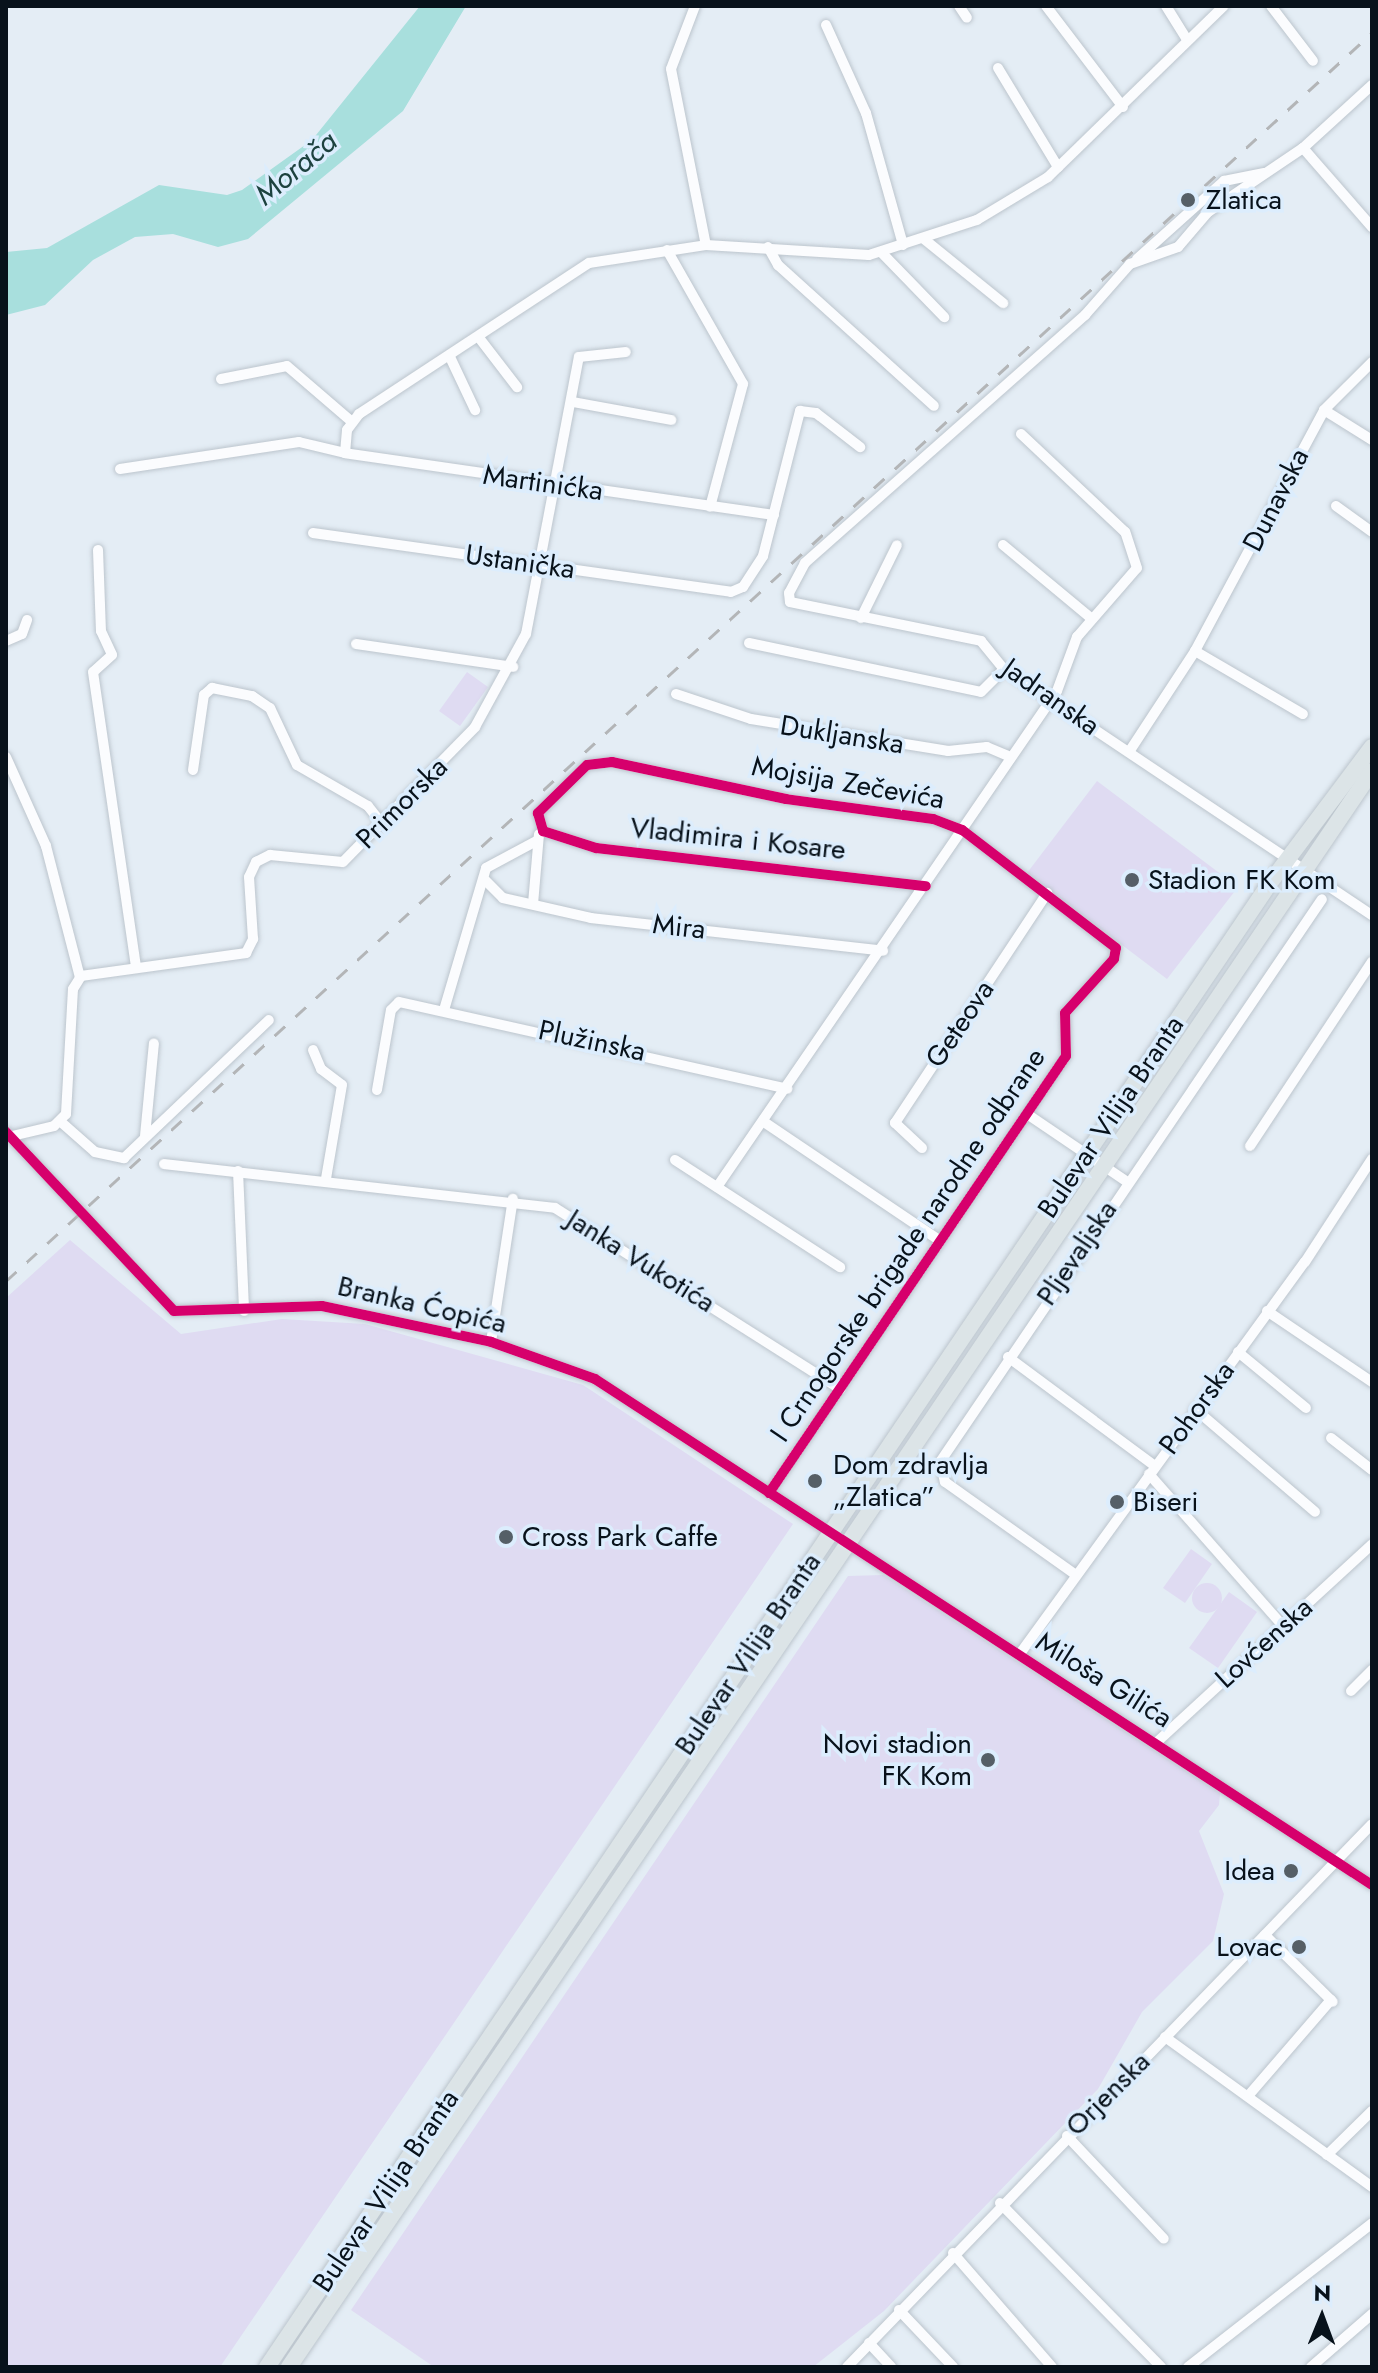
<!DOCTYPE html>
<meta charset="utf-8">
<style>
body{margin:0}
#map{position:relative;width:1378px;height:2373px;overflow:hidden;background:#e4edf5;font-family:Jost,sans-serif}
div>[style]{position:absolute}
[style*='--x']{left:calc(var(--x)*1px);top:calc(var(--y)*1px);width:calc(var(--w)*1px);rotate:calc(var(--a)*1deg)}
.green>*{inset:0;background:#dfdbf2}
.round{border-radius:50%}
.water>*{inset:0;background:#a8dfdd}
.roads{filter:drop-shadow(0 0 2px #bcc5cd) drop-shadow(0 0 2px #bcc5cd)}
.minor>*{height:10px;margin:-5px;padding:0 5px;transform-origin:5px;border-radius:5px;background:#fbfcfe}
.primary>*{height:16px;margin:-8px;padding:0 8px;transform-origin:8px;border-radius:8px;background:#dce4e7}
.rail>*{height:3px;margin-top:-1.5px;transform-origin:0;background:repeating-linear-gradient(90deg,#b3b5b7 0 14px,transparent 0 28px)}
.cycleway>*{height:10px;margin:-5px;padding:0 5px;transform-origin:5px;border-radius:5px;background:#d6006c}
.dots>*{width:22px;height:22px;translate:-50% -50%;box-sizing:border-box;border:4px solid #dcedfd;border-radius:50%}
span{translate:-50% -50%;white-space:nowrap;text-align:center;line-height:1.15;-webkit-text-stroke:7px #dcedfd;paint-order:stroke}
.poi-label{font-size:28px;color:#08121b}
.left{translate:0 -50%;text-align:left}
.right{translate:-100% -50%;text-align:right}
.street-label{font-size:28px;color:#08121b}
.water-label{font-size:30px;color:#1d423f;font-style:italic}
.frame{position:absolute;inset:0;border:8px solid #08121b;pointer-events:none}
.north{position:absolute;left:1282px;top:2277px;width:80px;height:80px;-webkit-text-stroke:6px #dcedfd;paint-order:stroke;rotate:1deg;font-size:22px;font-weight:700;line-height:32px;text-align:center;color:#08121b}
.north::after{content:'';display:block;margin:auto;width:28px;height:36px;background:#08121b;clip-path:polygon(50% 0,100% 100%,50% 72%,0 100%)}
</style>
<div id="map">
<div class="green">
<i style="clip-path:polygon(467px 672px,488px 687px,460px 726px,439px 711px)"></i>
<i style="clip-path:polygon(1097px 781px,1238px 887px,1167px 979px,1027px 873px)"></i>
<i style="clip-path:polygon(70px 1240px,181px 1334px,282px 1319px,365px 1324px,583px 1385px,793px 1524px,220px 2367px,6px 2367px,6px 1298px)"></i>
<i style="clip-path:polygon(1191px 1549px,1212px 1564px,1185px 1603px,1163px 1588px)"></i>
<i style="clip-path:polygon(883px 1575px,1220px 1793px,1219px 1805px,1199px 1831px,1224px 1894px,1213px 1941px,1142px 2012px,1098px 2089px,884px 2311px,813px 2367px,434px 2367px,351px 2310px,848px 1576px)"></i>
<i class="round" style="left:1192px;top:1583px;width:30px;height:30px"></i>
<i style="clip-path:polygon(1229px 1592px,1257px 1612px,1218px 1668px,1189px 1648px)"></i>
</div>
<div class="water">
<i style="clip-path:polygon(420px 6px,466px 6px,403px 111px,248px 239px,218px 247px,173px 234px,135px 237px,93px 260px,45px 305px,6px 315px,6px 252px,47px 248px,159px 185px,227px 195px,242px 190px,312px 140px)"></i>
</div>
<div class="roads">
<div class="minor">
<i style="--x:695;--y:6;--w:67;--a:110.9"></i>
<i style="--x:671;--y:69;--w:179;--a:78.8"></i>
<i style="--x:959;--y:6;--w:14;--a:56"></i>
<i style="--x:1046;--y:6;--w:127;--a:52.7"></i>
<i style="--x:1166;--y:6;--w:39;--a:58"></i>
<i style="--x:1271;--y:6;--w:69;--a:52.6"></i>
<i style="--x:826;--y:25;--w:97;--a:65.6"></i>
<i style="--x:866;--y:113;--w:137;--a:74.3"></i>
<i style="--x:998;--y:68;--w:116;--a:58.8"></i>
<i style="--x:1372;--y:85;--w:93;--a:137.6"></i>
<i style="--x:1303;--y:148;--w:115;--a:146"></i>
<i style="--x:1208;--y:212;--w:46;--a:130.6"></i>
<i style="--x:1178;--y:247;--w:51;--a:160.5"></i>
<i style="--x:1130;--y:264;--w:68;--a:131.4"></i>
<i style="--x:1085;--y:315;--w:374;--a:138.5"></i>
<i style="--x:805;--y:563;--w:34;--a:118"></i>
<i style="--x:789;--y:593;--w:9;--a:84"></i>
<i style="--x:790;--y:602;--w:195;--a:11.5"></i>
<i style="--x:981;--y:641;--w:36;--a:51"></i>
<i style="--x:1004;--y:669;--w:443;--a:33.8"></i>
<i style="--x:1303;--y:148;--w:105;--a:48.9"></i>
<i style="--x:924;--y:239;--w:102;--a:39"></i>
<i style="--x:768;--y:247;--w:21;--a:61"></i>
<i style="--x:778;--y:265;--w:210;--a:42.1"></i>
<i style="--x:667;--y:250;--w:154;--a:60.4"></i>
<i style="--x:743;--y:384;--w:127;--a:105"></i>
<i style="--x:881;--y:252;--w:91;--a:45.9"></i>
<i style="--x:1137;--y:259;--w:117;--a:-41.9"></i>
<i style="--x:1224;--y:181;--w:41;--a:-11.3"></i>
<i style="--x:480;--y:339;--w:61;--a:52.4"></i>
<i style="--x:450;--y:357;--w:59;--a:64.7"></i>
<i style="--x:221;--y:379;--w:67;--a:-11.1"></i>
<i style="--x:287;--y:366;--w:84;--a:40.7"></i>
<i style="--x:573;--y:402;--w:100;--a:10.4"></i>
<i style="--x:1324;--y:410;--w:57;--a:32"></i>
<i style="--x:120;--y:469;--w:181;--a:-8.6"></i>
<i style="--x:299;--y:442;--w:47;--a:13.4"></i>
<i style="--x:1336;--y:506;--w:44;--a:35.8"></i>
<i style="--x:774;--y:515;--w:433;--a:-171.8"></i>
<i style="--x:345;--y:453;--w:23;--a:-85"></i>
<i style="--x:347;--y:430;--w:20;--a:-53"></i>
<i style="--x:359;--y:414;--w:275;--a:-33.3"></i>
<i style="--x:589;--y:263;--w:118;--a:-8.7"></i>
<i style="--x:706;--y:245;--w:163;--a:3.5"></i>
<i style="--x:869;--y:255;--w:114;--a:-18"></i>
<i style="--x:977;--y:220;--w:83;--a:-31.2"></i>
<i style="--x:1048;--y:177;--w:245;--a:-44.2"></i>
<i style="--x:313;--y:533;--w:422;--a:8"></i>
<i style="--x:731;--y:592;--w:13;--a:-23"></i>
<i style="--x:743;--y:587;--w:37;--a:-57"></i>
<i style="--x:763;--y:556;--w:150;--a:-75.7"></i>
<i style="--x:800;--y:411;--w:16;--a:7"></i>
<i style="--x:816;--y:413;--w:56;--a:37.7"></i>
<i style="--x:1003;--y:545;--w:114;--a:39.7"></i>
<i style="--x:98;--y:550;--w:81;--a:87.9"></i>
<i style="--x:101;--y:631;--w:26;--a:65"></i>
<i style="--x:112;--y:655;--w:25;--a:138"></i>
<i style="--x:93;--y:672;--w:299;--a:81.7"></i>
<i style="--x:861;--y:618;--w:81;--a:-63.7"></i>
<i style="--x:6;--y:641;--w:17;--a:-24"></i>
<i style="--x:22;--y:634;--w:15;--a:-70"></i>
<i style="--x:749;--y:643;--w:237;--a:11.9"></i>
<i style="--x:981;--y:692;--w:33;--a:-45"></i>
<i style="--x:356;--y:644;--w:159;--a:8.3"></i>
<i style="--x:1195;--y:651;--w:125;--a:30.3"></i>
<i style="--x:676;--y:694;--w:79;--a:18.4"></i>
<i style="--x:751;--y:719;--w:200;--a:9.2"></i>
<i style="--x:948;--y:751;--w:39;--a:-6"></i>
<i style="--x:987;--y:747;--w:26;--a:23"></i>
<i style="--x:1129;--y:752;--w:121;--a:-56.8"></i>
<i style="--x:1195;--y:651;--w:273;--a:-61.8"></i>
<i style="--x:1324;--y:410;--w:68;--a:-45"></i>
<i style="--x:6;--y:757;--w:98;--a:65.8"></i>
<i style="--x:46;--y:846;--w:135;--a:75.5"></i>
<i style="--x:193;--y:770;--w:76;--a:-81.7"></i>
<i style="--x:204;--y:695;--w:11;--a:-41"></i>
<i style="--x:212;--y:688;--w:41;--a:11.3"></i>
<i style="--x:252;--y:696;--w:22;--a:34"></i>
<i style="--x:270;--y:708;--w:63;--a:64.7"></i>
<i style="--x:297;--y:765;--w:82;--a:30"></i>
<i style="--x:368;--y:806;--w:24;--a:52"></i>
<i style="--x:485;--y:880;--w:25;--a:45"></i>
<i style="--x:503;--y:898;--w:90;--a:12.8"></i>
<i style="--x:591;--y:918;--w:294;--a:6.4"></i>
<i style="--x:533;--y:904;--w:70;--a:-85.1"></i>
<i style="--x:444;--y:1010;--w:148;--a:-73.5"></i>
<i style="--x:486;--y:868;--w:59;--a:-28.3"></i>
<i style="--x:313;--y:1050;--w:21;--a:67"></i>
<i style="--x:321;--y:1069;--w:26;--a:37"></i>
<i style="--x:342;--y:1085;--w:95;--a:99.7"></i>
<i style="--x:377;--y:1090;--w:81;--a:-80.1"></i>
<i style="--x:391;--y:1010;--w:11;--a:-45"></i>
<i style="--x:399;--y:1002;--w:398;--a:12.6"></i>
<i style="--x:1027;--y:1114;--w:120;--a:34.1"></i>
<i style="--x:61;--y:1122;--w:45;--a:41.4"></i>
<i style="--x:95;--y:1152;--w:30;--a:12"></i>
<i style="--x:124;--y:1158;--w:200;--a:-43.6"></i>
<i style="--x:764;--y:1122;--w:211;--a:34"></i>
<i style="--x:6;--y:1132;--w:245;--a:46.8"></i>
<i style="--x:174;--y:1311;--w:148;--a:-1.9"></i>
<i style="--x:322;--y:1306;--w:173;--a:12"></i>
<i style="--x:491;--y:1342;--w:110;--a:19.6"></i>
<i style="--x:595;--y:1379;--w:927;--a:33.07"></i>
<i style="--x:12;--y:1136;--w:43;--a:-13.4"></i>
<i style="--x:54;--y:1126;--w:17;--a:-45"></i>
<i style="--x:66;--y:1114;--w:125;--a:-86.8"></i>
<i style="--x:73;--y:989;--w:15;--a:-58"></i>
<i style="--x:81;--y:976;--w:167;--a:-7.9"></i>
<i style="--x:246;--y:953;--w:16;--a:-63"></i>
<i style="--x:253;--y:939;--w:62;--a:-93.7"></i>
<i style="--x:249;--y:877;--w:17;--a:-65"></i>
<i style="--x:256;--y:862;--w:16;--a:-27"></i>
<i style="--x:270;--y:855;--w:73;--a:5.5"></i>
<i style="--x:343;--y:862;--w:189;--a:-45.6"></i>
<i style="--x:475;--y:727;--w:106;--a:-61.3"></i>
<i style="--x:526;--y:634;--w:282;--a:-79.2"></i>
<i style="--x:579;--y:357;--w:47;--a:-6.1"></i>
<i style="--x:145;--y:1136;--w:93;--a:-84.5"></i>
<i style="--x:1250;--y:1146;--w:221;--a:-56.5"></i>
<i style="--x:922;--y:1148;--w:37;--a:-137"></i>
<i style="--x:895;--y:1123;--w:276;--a:-56.5"></i>
<i style="--x:675;--y:1160;--w:197;--a:33"></i>
<i style="--x:164;--y:1164;--w:393;--a:6.4"></i>
<i style="--x:555;--y:1208;--w:338;--a:32.4"></i>
<i style="--x:238;--y:1171;--w:140;--a:87.5"></i>
<i style="--x:717;--y:1187;--w:601;--a:-55.57"></i>
<i style="--x:1057;--y:691;--w:58;--a:-69.7"></i>
<i style="--x:1077;--y:637;--w:91;--a:-49"></i>
<i style="--x:1137;--y:568;--w:38;--a:-108"></i>
<i style="--x:1125;--y:532;--w:143;--a:-136.7"></i>
<i style="--x:1267;--y:1311;--w:127;--a:34.1"></i>
<i style="--x:491;--y:1342;--w:145;--a:-81.3"></i>
<i style="--x:1238;--y:1352;--w:88;--a:39.5"></i>
<i style="--x:1008;--y:1357;--w:183;--a:36.6"></i>
<i style="--x:1195;--y:1409;--w:158;--a:40.6"></i>
<i style="--x:1331;--y:1438;--w:52;--a:38"></i>
<i style="--x:1149;--y:1474;--w:203;--a:48.6"></i>
<i style="--x:769;--y:1493;--w:528;--a:-55.8"></i>
<i style="--x:1066;--y:1056;--w:43;--a:-91.3"></i>
<i style="--x:1065;--y:1013;--w:73;--a:-47.8"></i>
<i style="--x:1114;--y:959;--w:11;--a:-80"></i>
<i style="--x:1116;--y:948;--w:194;--a:-142.5"></i>
<i style="--x:962;--y:830;--w:31;--a:-159"></i>
<i style="--x:933;--y:819;--w:148;--a:-172.3"></i>
<i style="--x:786;--y:799;--w:178;--a:-168"></i>
<i style="--x:612;--y:762;--w:25;--a:173"></i>
<i style="--x:587;--y:765;--w:69;--a:135.6"></i>
<i style="--x:538;--y:813;--w:19;--a:74"></i>
<i style="--x:543;--y:831;--w:56;--a:17.8"></i>
<i style="--x:596;--y:848;--w:332;--a:6.6"></i>
<i style="--x:1076;--y:1575;--w:161;--a:-144.6"></i>
<i style="--x:945;--y:1482;--w:21;--a:-104"></i>
<i style="--x:940;--y:1462;--w:680;--a:-55.84"></i>
<i style="--x:1019;--y:1655;--w:486;--a:-54"></i>
<i style="--x:1305;--y:1262;--w:123;--a:-57"></i>
<i style="--x:1351;--y:1691;--w:30;--a:-45"></i>
<i style="--x:1157;--y:1742;--w:292;--a:-42.6"></i>
<i style="--x:1265;--y:1935;--w:95;--a:44.6"></i>
<i style="--x:1165;--y:2037;--w:256;--a:35.9"></i>
<i style="--x:1248;--y:2096;--w:127;--a:-49.2"></i>
<i style="--x:1067;--y:2136;--w:141;--a:46.7"></i>
<i style="--x:1327;--y:2155;--w:63;--a:-44.4"></i>
<i style="--x:1000;--y:2203;--w:230;--a:45.5"></i>
<i style="--x:953;--y:2253;--w:151;--a:49"></i>
<i style="--x:899;--y:2310;--w:79;--a:46.5"></i>
<i style="--x:869;--y:2343;--w:33;--a:47"></i>
<i style="--x:847;--y:2367;--w:755;--a:-45.97"></i>
<i style="--x:1188;--y:2367;--w:234;--a:-38"></i>
<i style="--x:1311;--y:2367;--w:81;--a:-41"></i>
</div>
<div class="primary">
<i style="--x:267;--y:2367;--w:1790;--a:-55.95"></i>
<i style="--x:1269;--y:884;--w:171;--a:-53.1"></i>
<i style="--x:289;--y:2367;--w:1929;--a:-55.84"></i>
</div>
</div>
<div class="rail">
<i style="--x:6;--y:1281;--w:1850;--a:-42.42"></i>
</div>
<div class="cycleway">
<i style="--x:6;--y:1132;--w:245;--a:46.8"></i>
<i style="--x:174;--y:1311;--w:148;--a:-1.9"></i>
<i style="--x:322;--y:1306;--w:173;--a:12"></i>
<i style="--x:491;--y:1342;--w:110;--a:19.6"></i>
<i style="--x:595;--y:1379;--w:927;--a:33.07"></i>
<i style="--x:769;--y:1493;--w:528;--a:-55.8"></i>
<i style="--x:1066;--y:1056;--w:43;--a:-91.3"></i>
<i style="--x:1065;--y:1013;--w:73;--a:-47.8"></i>
<i style="--x:1114;--y:959;--w:11;--a:-80"></i>
<i style="--x:1116;--y:948;--w:194;--a:-142.5"></i>
<i style="--x:962;--y:830;--w:31;--a:-159"></i>
<i style="--x:933;--y:819;--w:148;--a:-172.3"></i>
<i style="--x:786;--y:799;--w:178;--a:-168"></i>
<i style="--x:612;--y:762;--w:25;--a:173"></i>
<i style="--x:587;--y:765;--w:69;--a:135.6"></i>
<i style="--x:538;--y:813;--w:19;--a:74"></i>
<i style="--x:543;--y:831;--w:56;--a:17.8"></i>
<i style="--x:596;--y:848;--w:332;--a:6.6"></i>
</div>
<div class="dots">
<i style="left:1188px;top:200px;background:#555f67"></i>
<i style="left:1132px;top:880px;background:#555f67"></i>
<i style="left:815px;top:1481px;background:#555f67"></i>
<i style="left:1117px;top:1502px;background:#555f67"></i>
<i style="left:506px;top:1537px;background:#555f67"></i>
<i style="left:988px;top:1760px;background:#555f67"></i>
<i style="left:1291px;top:1871px;background:#555f67"></i>
<i style="left:1299px;top:1947px;background:#555f67"></i>
</div>
<div class="poi-label">
<span class="left" style="left:1206px;top:200px">Zlatica</span>
<span class="left" style="left:1148px;top:880px">Stadion FK Kom</span>
<span class="left" style="left:833px;top:1481px">Dom zdravlja<br>„Zlatica”</span>
<span class="left" style="left:1133px;top:1502px">Biseri</span>
<span class="left" style="left:522px;top:1537px">Cross Park Caffe</span>
<span class="right" style="left:972px;top:1760px">Novi stadion<br>FK Kom</span>
<span class="right" style="left:1275px;top:1871px">Idea</span>
<span class="right" style="left:1283px;top:1947px">Lovac</span>
</div>
<div class="street-label">
<span style="left:543px;top:483px;rotate:8deg">Martinićka</span>
<span style="left:1276px;top:500px;rotate:-63deg">Dunavska</span>
<span style="left:520px;top:562px;rotate:8deg">Ustanička</span>
<span style="left:1051px;top:697px;rotate:35deg">Jadranska</span>
<span style="left:842px;top:735px;rotate:9deg">Dukljanska</span>
<span style="left:848px;top:783px;rotate:10deg">Mojsija Zečevića</span>
<span style="left:402px;top:803px;rotate:-45deg">Primorska</span>
<span style="left:738px;top:839px;rotate:6deg">Vladimira i Kosare</span>
<span style="left:679px;top:927px;rotate:6deg">Mira</span>
<span style="left:960px;top:1024px;rotate:-56deg">Geteova</span>
<span style="left:592px;top:1041px;rotate:12deg">Plužinska</span>
<span style="left:1111px;top:1117px;rotate:-56deg">Bulevar Vilija Branta</span>
<span style="left:908px;top:1245px;rotate:-56deg">I Crnogorske brigade narodne odbrane</span>
<span style="left:1077px;top:1253px;rotate:-56deg">Pljevaljska</span>
<span style="left:641px;top:1261px;rotate:32deg">Janka Vukotića</span>
<span style="left:422px;top:1305px;rotate:13deg">Branka Ćopića</span>
<span style="left:1197px;top:1408px;rotate:-54deg">Pohorska</span>
<span style="left:1264px;top:1643px;rotate:-42deg">Lovćenska</span>
<span style="left:748px;top:1654px;rotate:-56deg">Bulevar Vilija Branta</span>
<span style="left:1104px;top:1680px;rotate:32deg">Miloša Gilića</span>
<span style="left:1108px;top:2094px;rotate:-45deg">Orjenska</span>
<span style="left:386px;top:2191px;rotate:-56deg">Bulevar Vilija Branta</span>
</div>
<div class="water-label">
<span style="left:296px;top:168px;rotate:-40deg">Morača</span>
</div>
<div class="frame"></div>
<div class="north">N</div>
</div>
